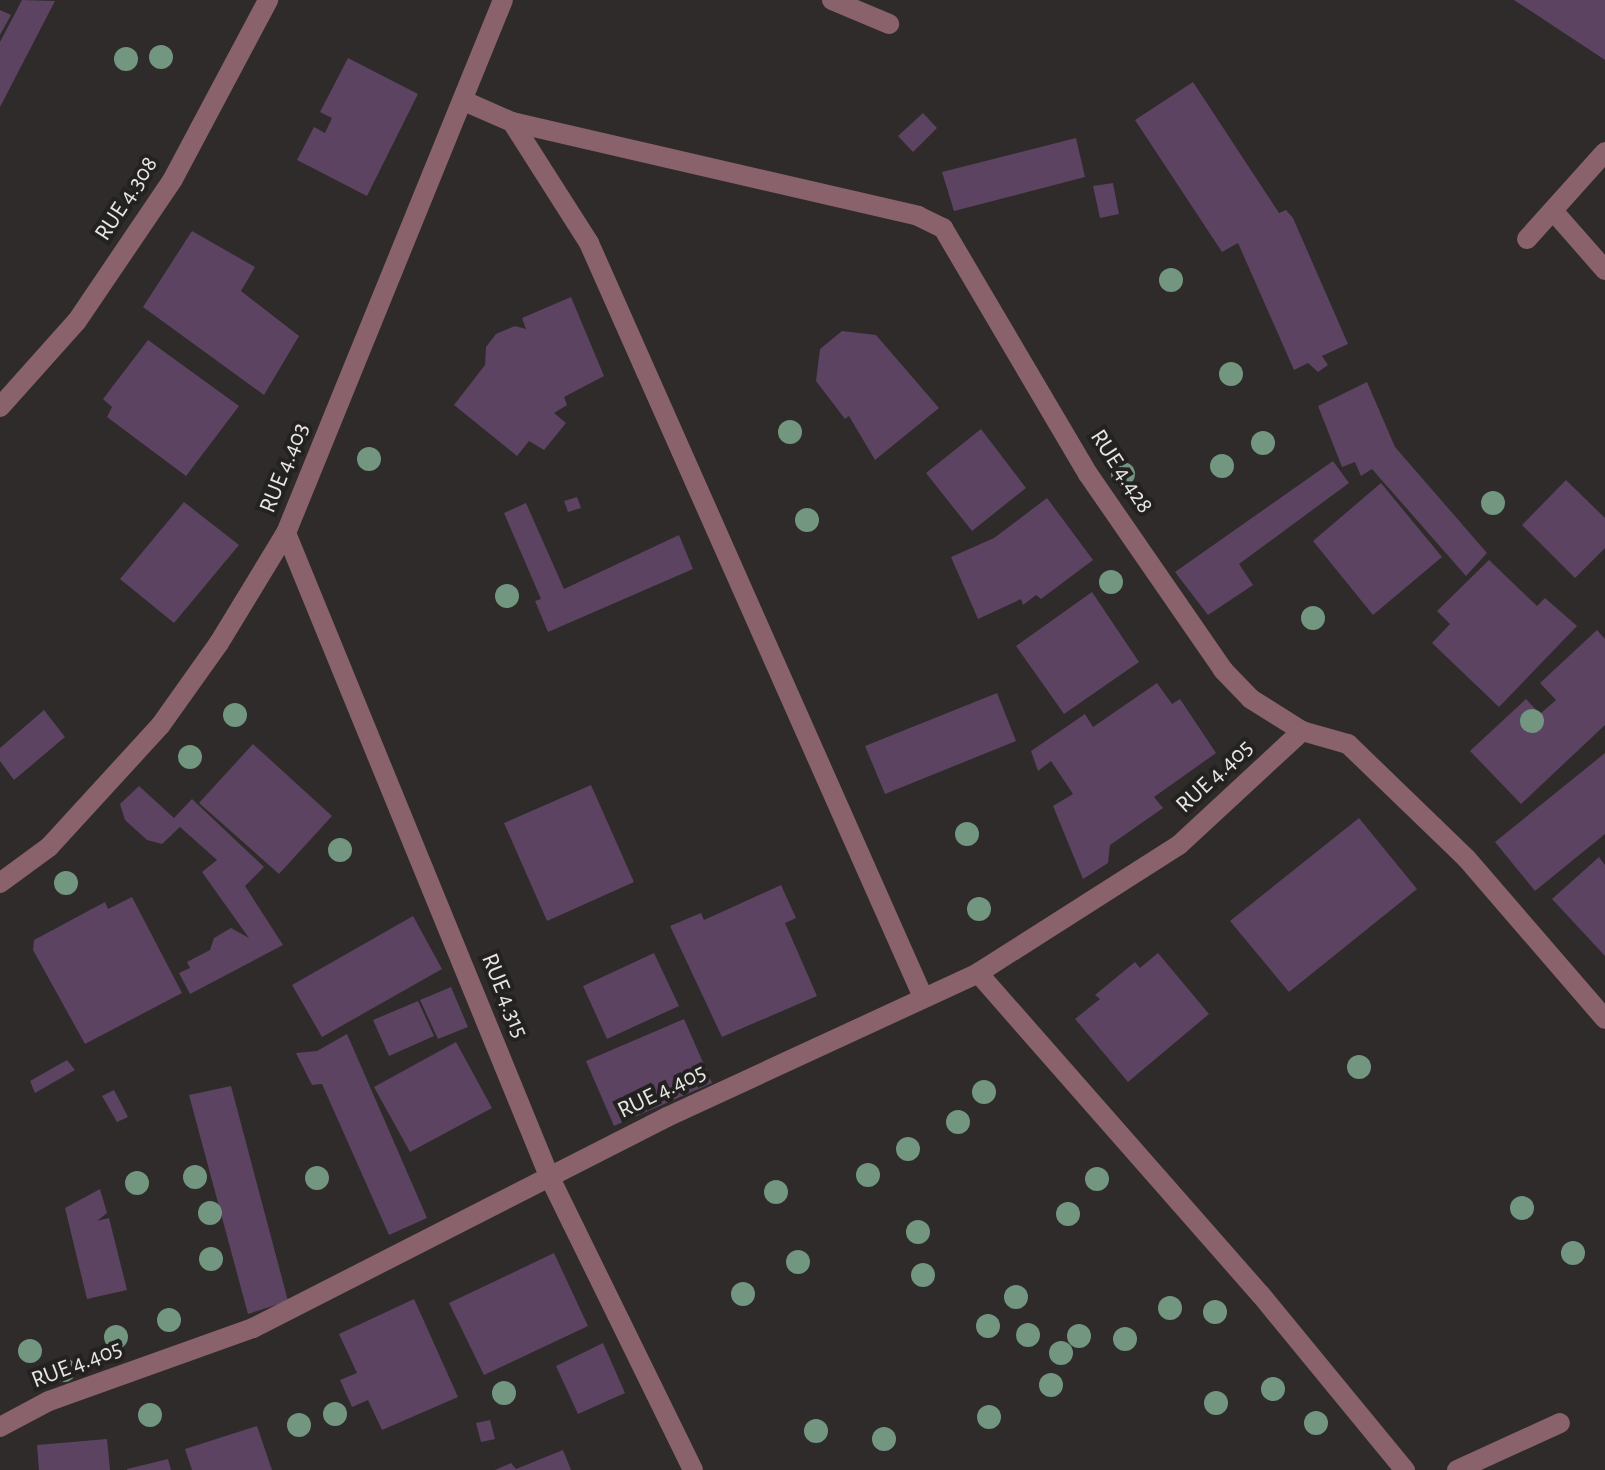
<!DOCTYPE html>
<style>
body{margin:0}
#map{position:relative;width:1605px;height:1470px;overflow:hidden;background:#2e2b2a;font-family:"Alegreya Sans",sans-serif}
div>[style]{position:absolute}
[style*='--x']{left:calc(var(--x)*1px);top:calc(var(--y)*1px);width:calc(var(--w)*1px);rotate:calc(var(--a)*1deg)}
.building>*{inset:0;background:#5c4361}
.minor>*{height:20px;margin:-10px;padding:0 10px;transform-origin:10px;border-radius:10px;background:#8a626c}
.trees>*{width:24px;height:24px;margin:-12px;border-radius:50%;background:#729680}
span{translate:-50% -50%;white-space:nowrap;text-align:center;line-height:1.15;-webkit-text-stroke:8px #242220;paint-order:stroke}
.street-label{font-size:24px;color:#e8e6e5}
</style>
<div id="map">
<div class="building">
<i style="clip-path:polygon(22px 0,55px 1px,0 107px,0 42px)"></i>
<i style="clip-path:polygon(1514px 0,1605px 0,1605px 60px)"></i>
<i style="clip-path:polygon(0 10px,11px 15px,0 35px)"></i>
<i style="clip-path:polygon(348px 58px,418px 94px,367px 196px,297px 160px,314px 127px,325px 133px,332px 118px,320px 112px)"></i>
<i style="clip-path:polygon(1193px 82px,1279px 213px,1286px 210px,1293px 218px,1348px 344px,1322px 356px,1328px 365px,1318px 372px,1308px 363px,1294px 370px,1238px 243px,1222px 252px,1135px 120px)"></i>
<i style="clip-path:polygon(923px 113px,937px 128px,913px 152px,898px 136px)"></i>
<i style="clip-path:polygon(1076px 138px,1085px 177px,954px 211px,942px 172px)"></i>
<i style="clip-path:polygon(1113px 183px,1119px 214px,1100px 218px,1093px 186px)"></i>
<i style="clip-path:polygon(192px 231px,255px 267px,241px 291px,299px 336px,264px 395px,143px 307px)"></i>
<i style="clip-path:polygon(571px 297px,604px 376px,564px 397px,567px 405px,554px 413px,566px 423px,544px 450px,529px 441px,517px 456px,454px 405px,485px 365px,486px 347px,496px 334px,515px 326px,526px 329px,522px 318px)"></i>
<i style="clip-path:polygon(842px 331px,876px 335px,939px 408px,875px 460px,849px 416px,845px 419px,816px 381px,820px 349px)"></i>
<i style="clip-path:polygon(148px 340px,239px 406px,186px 476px,107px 417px,112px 407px,103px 399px)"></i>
<i style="clip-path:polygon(1367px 382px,1395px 447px,1487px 553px,1466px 576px,1372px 469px,1361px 476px,1355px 462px,1342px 467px,1318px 406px)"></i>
<i style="clip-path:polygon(981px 429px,1026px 488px,972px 531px,926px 473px)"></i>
<i style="clip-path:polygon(1333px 461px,1349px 483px,1239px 564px,1253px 585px,1208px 615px,1175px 572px)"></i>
<i style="clip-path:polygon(1566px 480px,1605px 518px,1605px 548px,1575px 578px,1522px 525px)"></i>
<i style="clip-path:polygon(1381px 483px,1442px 557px,1373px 615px,1313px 541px)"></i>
<i style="clip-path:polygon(577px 497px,581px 508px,568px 512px,564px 501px)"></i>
<i style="clip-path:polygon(1047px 498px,1093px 560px,1041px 599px,1036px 595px,1023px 605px,1021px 599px,978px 619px,951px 557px,994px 538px)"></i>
<i style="clip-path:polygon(184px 502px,239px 545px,174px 623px,120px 579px)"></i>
<i style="clip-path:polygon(526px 503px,564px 589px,679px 535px,693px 569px,548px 632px,535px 601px,541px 599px,504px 513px)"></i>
<i style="clip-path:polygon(1489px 560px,1537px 606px,1545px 598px,1577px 626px,1499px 707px,1432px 643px,1450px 624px,1437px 611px)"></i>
<i style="clip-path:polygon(1092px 592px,1139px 662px,1064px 714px,1016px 646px)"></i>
<i style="clip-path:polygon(1597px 630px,1605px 639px,1605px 725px,1521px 804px,1470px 751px,1526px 699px,1540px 714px,1556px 700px,1540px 683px)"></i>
<i style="clip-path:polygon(1157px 683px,1172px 704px,1180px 699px,1216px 753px,1154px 797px,1163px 808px,1110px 845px,1108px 863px,1083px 879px,1053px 806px,1073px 794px,1051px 761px,1038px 771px,1031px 751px,1085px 714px,1093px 727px)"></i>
<i style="clip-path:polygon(997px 693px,1016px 741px,885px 794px,865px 746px)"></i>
<i style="clip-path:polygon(44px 710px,65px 737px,14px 780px,0 761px,0 748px)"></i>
<i style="clip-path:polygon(253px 744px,332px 816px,279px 874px,199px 803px)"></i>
<i style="clip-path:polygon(1605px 753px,1605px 834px,1535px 891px,1495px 842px)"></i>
<i style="clip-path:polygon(591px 785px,634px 882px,547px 921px,504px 823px)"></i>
<i style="clip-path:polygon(139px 786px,174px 818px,192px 799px,264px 867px,245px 886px,283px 945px,190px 994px,179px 973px,190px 968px,187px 962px,210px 950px,214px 938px,231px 928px,249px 938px,202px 872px,217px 860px,180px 827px,162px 844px,147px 840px,125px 820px,120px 804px)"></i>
<i style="clip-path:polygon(1359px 818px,1417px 889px,1289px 992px,1230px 921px)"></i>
<i style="clip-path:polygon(1599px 857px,1605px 865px,1605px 956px,1552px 899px)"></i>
<i style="clip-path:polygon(781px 885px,796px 918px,785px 923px,817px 996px,722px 1037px,670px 926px,701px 913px,704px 920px)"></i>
<i style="clip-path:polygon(132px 897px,182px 993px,85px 1044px,33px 950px,34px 940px,105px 902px,108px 909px)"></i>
<i style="clip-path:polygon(413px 916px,442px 969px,322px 1037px,292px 985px)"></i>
<i style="clip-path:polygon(654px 953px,679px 1006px,607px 1039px,583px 986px)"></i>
<i style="clip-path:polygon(1158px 953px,1209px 1014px,1128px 1082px,1075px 1019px,1100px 999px,1095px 995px,1135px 962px,1140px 968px)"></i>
<i style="clip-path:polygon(451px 987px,468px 1027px,438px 1039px,420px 1000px)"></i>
<i style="clip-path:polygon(418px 1001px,434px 1036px,389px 1056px,373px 1020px)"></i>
<i style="clip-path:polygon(684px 1019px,712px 1083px,614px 1126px,586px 1061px)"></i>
<i style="clip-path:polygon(347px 1034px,427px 1218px,389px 1235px,322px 1084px,312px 1085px,296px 1053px,317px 1051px)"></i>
<i style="clip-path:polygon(456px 1042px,492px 1108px,410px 1152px,374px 1087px)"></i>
<i style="clip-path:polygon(67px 1060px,75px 1070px,35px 1093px,30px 1081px)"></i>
<i style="clip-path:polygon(231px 1086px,288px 1301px,248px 1314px,189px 1095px)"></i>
<i style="clip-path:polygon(114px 1090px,128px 1117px,117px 1122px,102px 1096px)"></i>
<i style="clip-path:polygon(100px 1189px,107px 1213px,97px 1221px,109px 1218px,127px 1290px,87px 1299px,65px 1208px)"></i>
<i style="clip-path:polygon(554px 1253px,588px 1326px,484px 1375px,449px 1303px)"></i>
<i style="clip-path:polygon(414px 1299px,458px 1397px,382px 1430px,368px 1400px,352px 1407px,340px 1380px,357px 1373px,339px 1334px)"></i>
<i style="clip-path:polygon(603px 1343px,625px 1393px,578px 1414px,556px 1366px)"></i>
<i style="clip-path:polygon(490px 1420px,495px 1439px,481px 1442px,476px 1423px)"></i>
<i style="clip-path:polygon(257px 1426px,272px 1470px,192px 1470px,185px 1449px)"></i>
<i style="clip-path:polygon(107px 1439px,110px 1470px,39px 1470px,37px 1445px)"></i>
<i style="clip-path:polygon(563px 1450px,571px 1470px,495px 1470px,511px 1463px,516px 1469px)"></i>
<i style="clip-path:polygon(168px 1459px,171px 1470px,127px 1470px,127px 1469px)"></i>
</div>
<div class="minor">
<i style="--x:832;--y:0;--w:62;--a:22.8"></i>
<i style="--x:464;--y:101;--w:52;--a:23.6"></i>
<i style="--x:512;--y:122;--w:417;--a:13"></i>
<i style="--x:918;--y:216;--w:28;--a:26"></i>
<i style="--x:943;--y:228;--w:286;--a:59.5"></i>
<i style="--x:1088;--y:474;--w:238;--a:55.4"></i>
<i style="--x:1223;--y:670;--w:40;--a:46"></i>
<i style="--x:1251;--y:699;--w:60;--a:32.1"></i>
<i style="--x:1302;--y:731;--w:48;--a:15.8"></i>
<i style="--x:1348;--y:744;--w:165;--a:44"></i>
<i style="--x:1467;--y:859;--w:211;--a:49.2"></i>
<i style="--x:512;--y:122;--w:143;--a:57.5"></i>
<i style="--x:589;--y:243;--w:825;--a:66.11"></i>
<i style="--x:1555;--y:213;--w:76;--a:48.7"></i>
<i style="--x:1527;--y:239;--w:117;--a:-48.1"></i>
<i style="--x:0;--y:407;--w:115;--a:-48.2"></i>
<i style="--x:77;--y:321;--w:171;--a:-55.9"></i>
<i style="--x:173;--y:179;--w:203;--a:-62"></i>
<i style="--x:286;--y:533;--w:695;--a:67.75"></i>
<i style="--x:549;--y:1176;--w:327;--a:63.9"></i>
<i style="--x:0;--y:883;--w:61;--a:-36.3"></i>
<i style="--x:49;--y:847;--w:164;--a:-47.5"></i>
<i style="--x:160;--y:726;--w:102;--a:-54.6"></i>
<i style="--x:219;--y:643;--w:129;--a:-58.7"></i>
<i style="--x:286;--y:533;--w:575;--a:-67.85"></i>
<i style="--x:978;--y:973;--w:429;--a:48.7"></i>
<i style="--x:1261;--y:1295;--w:227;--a:50.6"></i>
<i style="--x:0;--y:1427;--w:55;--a:-28"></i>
<i style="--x:49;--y:1401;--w:217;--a:-19.7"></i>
<i style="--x:253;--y:1328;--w:465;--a:-27"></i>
<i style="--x:667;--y:1117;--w:343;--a:-24.8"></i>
<i style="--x:978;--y:973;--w:238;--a:-32.5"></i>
<i style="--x:1179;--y:845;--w:168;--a:-42.8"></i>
<i style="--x:1457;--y:1470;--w:113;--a:-24.5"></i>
</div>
<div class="trees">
<i style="left:161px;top:57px"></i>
<i style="left:126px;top:59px"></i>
<i style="left:1171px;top:280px"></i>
<i style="left:1231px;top:374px"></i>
<i style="left:790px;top:432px"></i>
<i style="left:1263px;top:443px"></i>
<i style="left:369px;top:459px"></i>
<i style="left:1222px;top:466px"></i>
<i style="left:1123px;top:474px"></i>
<i style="left:1493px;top:503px"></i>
<i style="left:807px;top:520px"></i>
<i style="left:1111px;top:582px"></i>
<i style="left:507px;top:596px"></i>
<i style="left:1313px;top:618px"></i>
<i style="left:235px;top:715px"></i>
<i style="left:1532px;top:721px"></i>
<i style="left:190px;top:757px"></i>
<i style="left:967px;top:834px"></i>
<i style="left:340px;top:850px"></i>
<i style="left:66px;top:883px"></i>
<i style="left:979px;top:909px"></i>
<i style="left:1359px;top:1067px"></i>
<i style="left:984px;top:1092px"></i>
<i style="left:958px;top:1122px"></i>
<i style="left:908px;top:1149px"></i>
<i style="left:868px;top:1175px"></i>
<i style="left:195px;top:1177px"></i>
<i style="left:317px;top:1178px"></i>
<i style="left:1097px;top:1179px"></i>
<i style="left:137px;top:1183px"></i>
<i style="left:776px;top:1192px"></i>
<i style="left:1522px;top:1208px"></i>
<i style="left:210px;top:1213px"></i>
<i style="left:1068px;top:1214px"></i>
<i style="left:918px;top:1232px"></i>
<i style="left:1573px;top:1253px"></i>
<i style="left:211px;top:1259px"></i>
<i style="left:798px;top:1262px"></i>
<i style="left:923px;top:1275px"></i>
<i style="left:743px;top:1294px"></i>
<i style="left:1016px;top:1297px"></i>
<i style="left:1170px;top:1308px"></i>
<i style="left:1215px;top:1312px"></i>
<i style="left:169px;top:1320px"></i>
<i style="left:988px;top:1326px"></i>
<i style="left:1028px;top:1335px"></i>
<i style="left:1079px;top:1336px"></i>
<i style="left:116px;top:1337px"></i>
<i style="left:1125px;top:1339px"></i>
<i style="left:30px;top:1351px"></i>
<i style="left:1061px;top:1353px"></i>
<i style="left:64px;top:1370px"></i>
<i style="left:1051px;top:1385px"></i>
<i style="left:1273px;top:1389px"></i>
<i style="left:504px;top:1393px"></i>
<i style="left:1216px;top:1403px"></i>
<i style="left:335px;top:1414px"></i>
<i style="left:150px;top:1415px"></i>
<i style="left:989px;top:1417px"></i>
<i style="left:1316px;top:1423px"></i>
<i style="left:299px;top:1425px"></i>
<i style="left:816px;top:1431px"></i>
<i style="left:884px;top:1439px"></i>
</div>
<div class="street-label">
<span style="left:127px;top:199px;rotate:-57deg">RUE 4.308</span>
<span style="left:285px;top:468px;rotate:-68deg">RUE 4.403</span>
<span style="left:1121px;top:472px;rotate:57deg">RUE 4.428</span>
<span style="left:1215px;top:777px;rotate:-43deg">RUE 4.405</span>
<span style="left:504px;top:996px;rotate:68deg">RUE 4.315</span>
<span style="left:662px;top:1092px;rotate:-26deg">RUE 4.405</span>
<span style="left:77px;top:1365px;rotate:-21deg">RUE 4.405</span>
</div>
</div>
